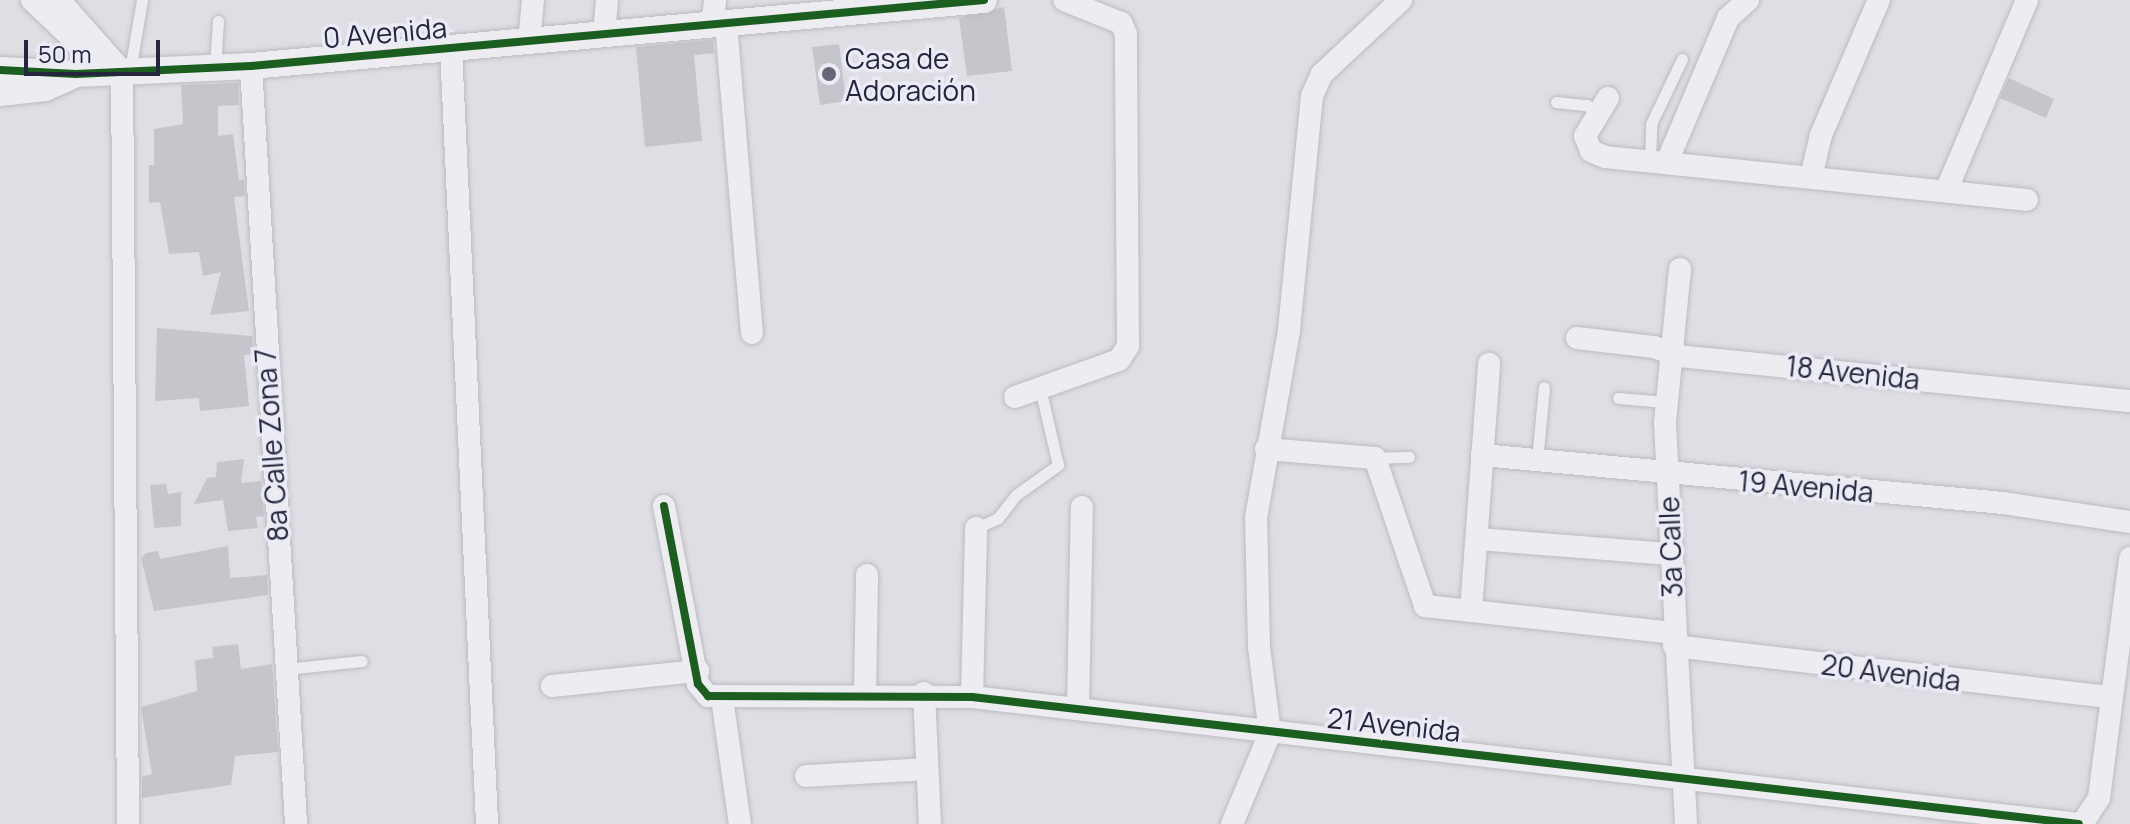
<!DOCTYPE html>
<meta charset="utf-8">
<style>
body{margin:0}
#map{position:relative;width:2130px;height:824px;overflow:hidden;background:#dedee4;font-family:Manrope,sans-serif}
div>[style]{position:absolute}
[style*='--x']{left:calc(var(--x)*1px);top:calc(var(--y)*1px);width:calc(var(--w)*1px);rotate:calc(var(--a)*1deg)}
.building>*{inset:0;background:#c5c5cc}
.roads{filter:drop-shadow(0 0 2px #bbbbc1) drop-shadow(0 0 2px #bbbbc1)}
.service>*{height:11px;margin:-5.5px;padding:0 5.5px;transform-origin:5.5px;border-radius:5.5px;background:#ededf1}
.minor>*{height:22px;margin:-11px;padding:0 11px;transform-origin:11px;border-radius:11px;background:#ededf1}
.tertiary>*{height:26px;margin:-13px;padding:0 13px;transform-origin:13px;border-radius:13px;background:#ededf1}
.cycleway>*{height:8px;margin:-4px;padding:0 4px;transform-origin:4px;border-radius:4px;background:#1b5e20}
.dots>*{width:22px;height:22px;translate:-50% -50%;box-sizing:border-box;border:4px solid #eaebf4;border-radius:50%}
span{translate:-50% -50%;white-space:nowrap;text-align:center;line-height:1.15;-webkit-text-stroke:7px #eaebf4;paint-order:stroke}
.street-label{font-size:28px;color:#25253d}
.poi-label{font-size:28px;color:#25253d}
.left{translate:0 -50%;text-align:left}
.scale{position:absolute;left:24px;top:40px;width:136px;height:36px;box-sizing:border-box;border:4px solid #25253d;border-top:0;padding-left:10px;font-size:24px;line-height:28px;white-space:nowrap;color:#25253d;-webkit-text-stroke:6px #eaebf4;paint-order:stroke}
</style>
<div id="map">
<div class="building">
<i style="clip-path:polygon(1004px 7px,1012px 71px,967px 76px,959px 18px)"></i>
<i style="clip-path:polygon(713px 40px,714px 53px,694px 55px,702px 141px,645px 147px,636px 47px)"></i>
<i style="clip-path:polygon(839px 44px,846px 101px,820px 105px,812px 47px)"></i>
<i style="clip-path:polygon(2009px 78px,2054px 99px,2046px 118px,2000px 98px)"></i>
<i style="clip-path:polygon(238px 83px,239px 105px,218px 106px,218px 136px,233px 134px,239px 180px,244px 180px,245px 196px,234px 197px,249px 311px,210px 315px,221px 272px,203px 276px,199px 252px,169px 254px,160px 202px,149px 203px,149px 165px,154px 165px,154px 129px,183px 124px,181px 85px)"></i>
<i style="clip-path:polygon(157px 328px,252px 336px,254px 354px,244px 355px,249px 406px,200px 411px,199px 398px,155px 401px)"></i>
<i style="clip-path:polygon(244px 459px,241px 483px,261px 481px,264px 516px,256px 517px,258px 528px,228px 531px,223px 500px,194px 504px,207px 478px,216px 477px,217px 462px)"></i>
<i style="clip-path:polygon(166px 484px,168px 494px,181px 492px,181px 526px,154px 528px,150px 485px)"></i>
<i style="clip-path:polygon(228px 546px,230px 578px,267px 575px,268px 595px,154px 611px,141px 558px,146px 553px,158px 551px,160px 559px)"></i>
<i style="clip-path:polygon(238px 644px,241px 669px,272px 664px,278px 752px,235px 756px,231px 785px,142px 798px,142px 777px,152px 774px,141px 707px,197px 691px,195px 660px,213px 658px,212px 647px)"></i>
</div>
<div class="roads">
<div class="service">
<i style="--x:215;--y:67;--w:46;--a:-86.3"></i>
<i style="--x:130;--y:70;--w:71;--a:-80.3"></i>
<i style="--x:1556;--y:102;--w:31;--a:6"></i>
<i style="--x:1587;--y:105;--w:11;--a:52"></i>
<i style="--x:1650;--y:160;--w:36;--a:-88"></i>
<i style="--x:1651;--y:124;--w:72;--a:-64.5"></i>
<i style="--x:1618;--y:398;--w:48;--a:4.8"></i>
<i style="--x:1375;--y:458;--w:34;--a:-2"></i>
<i style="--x:1537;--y:461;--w:74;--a:-84.6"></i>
<i style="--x:976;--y:528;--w:24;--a:-24"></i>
<i style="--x:998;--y:518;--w:29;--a:-52"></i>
<i style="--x:1016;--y:495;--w:52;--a:-35.5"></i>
<i style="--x:1058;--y:465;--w:79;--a:-103.2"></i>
<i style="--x:286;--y:669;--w:76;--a:-6"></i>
</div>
<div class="minor">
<i style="--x:32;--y:0;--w:61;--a:43.7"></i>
<i style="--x:76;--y:42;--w:34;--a:60"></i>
<i style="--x:59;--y:0;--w:95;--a:48.4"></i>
<i style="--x:122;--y:71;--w:753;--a:89.54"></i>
<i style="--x:726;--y:24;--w:310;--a:85.2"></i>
<i style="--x:712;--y:26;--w:26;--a:-83"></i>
<i style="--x:604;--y:34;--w:34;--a:-85"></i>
<i style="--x:529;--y:41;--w:41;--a:-84.4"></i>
<i style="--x:451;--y:48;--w:777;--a:87.34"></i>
<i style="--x:251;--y:66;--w:759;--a:86.6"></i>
<i style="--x:1608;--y:98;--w:44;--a:121.2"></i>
<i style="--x:1585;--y:136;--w:16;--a:68"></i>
<i style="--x:1591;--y:151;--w:15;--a:23"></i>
<i style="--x:1605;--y:157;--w:424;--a:5.8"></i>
<i style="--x:1667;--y:162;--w:156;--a:-67"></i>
<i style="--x:1728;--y:18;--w:27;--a:-42"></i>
<i style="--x:1811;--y:177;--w:43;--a:-76.6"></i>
<i style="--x:1821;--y:135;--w:147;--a:-66.8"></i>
<i style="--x:1946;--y:191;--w:207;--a:-67"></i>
<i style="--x:1680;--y:269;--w:155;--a:95.6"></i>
<i style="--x:1665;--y:423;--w:402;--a:87"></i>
<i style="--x:1577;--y:338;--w:78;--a:6.7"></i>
<i style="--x:1654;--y:347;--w:26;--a:21"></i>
<i style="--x:1678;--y:356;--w:454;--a:5.7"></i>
<i style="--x:1015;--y:397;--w:110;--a:-19.6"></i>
<i style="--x:1119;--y:360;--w:17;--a:-57"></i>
<i style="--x:1128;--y:346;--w:312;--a:-90.4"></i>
<i style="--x:1126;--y:34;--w:12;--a:-114"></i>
<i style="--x:1121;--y:23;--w:61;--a:-158"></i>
<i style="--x:1266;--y:449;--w:109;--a:4.7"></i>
<i style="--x:1375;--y:458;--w:156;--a:71.3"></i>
<i style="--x:1425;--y:606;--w:249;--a:6.2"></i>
<i style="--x:1482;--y:455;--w:523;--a:5.26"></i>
<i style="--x:2003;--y:503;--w:128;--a:8.5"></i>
<i style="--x:664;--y:506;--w:181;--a:79.2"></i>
<i style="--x:698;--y:684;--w:16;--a:50"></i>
<i style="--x:708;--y:696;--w:264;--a:0.2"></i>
<i style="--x:972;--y:697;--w:1114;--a:6.54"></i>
<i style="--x:1478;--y:539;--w:193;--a:4.5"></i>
<i style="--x:1471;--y:611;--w:248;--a:-85.8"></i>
<i style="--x:1674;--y:646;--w:437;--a:6.7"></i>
<i style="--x:552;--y:686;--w:147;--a:-5.9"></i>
<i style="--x:924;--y:693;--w:131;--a:87.4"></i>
<i style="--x:865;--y:694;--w:119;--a:-89"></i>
<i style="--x:972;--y:697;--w:169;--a:-88.6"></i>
<i style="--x:722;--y:698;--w:127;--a:81.9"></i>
<i style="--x:1078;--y:709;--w:202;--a:-88.9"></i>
<i style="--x:806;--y:776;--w:121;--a:-3.3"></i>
<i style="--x:1232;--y:824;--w:99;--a:-67.3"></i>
<i style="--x:1270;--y:733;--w:87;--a:-97.3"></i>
<i style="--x:1259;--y:647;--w:129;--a:-91.3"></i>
<i style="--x:1256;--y:518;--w:191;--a:-80"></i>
<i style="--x:1289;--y:330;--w:235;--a:-84.4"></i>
<i style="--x:1312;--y:96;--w:24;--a:-66"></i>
<i style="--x:1322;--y:74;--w:108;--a:-43.1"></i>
<i style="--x:2082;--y:824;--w:31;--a:-57"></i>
<i style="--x:2099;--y:798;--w:242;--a:-82.6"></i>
</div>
<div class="tertiary">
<i style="--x:0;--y:70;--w:76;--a:3"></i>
<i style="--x:76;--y:74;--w:175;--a:-2.6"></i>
<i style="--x:251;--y:66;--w:736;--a:-5.15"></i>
<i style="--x:0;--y:93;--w:45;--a:-6.3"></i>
<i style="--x:45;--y:88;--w:34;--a:-24"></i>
</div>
</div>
<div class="cycleway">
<i style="--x:0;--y:70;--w:76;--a:3"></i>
<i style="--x:76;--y:74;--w:175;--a:-2.6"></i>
<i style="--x:251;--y:66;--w:736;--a:-5.15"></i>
<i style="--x:664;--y:506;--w:181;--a:79.2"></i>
<i style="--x:698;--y:684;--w:16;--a:50"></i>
<i style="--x:708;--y:696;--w:264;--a:0.2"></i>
<i style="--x:972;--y:697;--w:1114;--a:6.54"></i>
</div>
<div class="dots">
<i style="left:829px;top:74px;background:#667"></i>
</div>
<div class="street-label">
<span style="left:385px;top:32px;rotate:-5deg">0 Avenida</span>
<span style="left:1853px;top:372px;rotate:6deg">18 Avenida</span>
<span style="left:271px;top:445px;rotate:-94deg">8a Calle Zona 7</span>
<span style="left:1806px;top:486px;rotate:5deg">19 Avenida</span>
<span style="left:1670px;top:547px;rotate:-92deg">3a Calle</span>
<span style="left:1891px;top:672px;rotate:7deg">20 Avenida</span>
<span style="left:1394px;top:724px;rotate:6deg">21 Avenida</span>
</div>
<div class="poi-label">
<span class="left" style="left:845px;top:74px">Casa de<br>Adoración</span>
</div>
<div class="scale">50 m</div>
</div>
